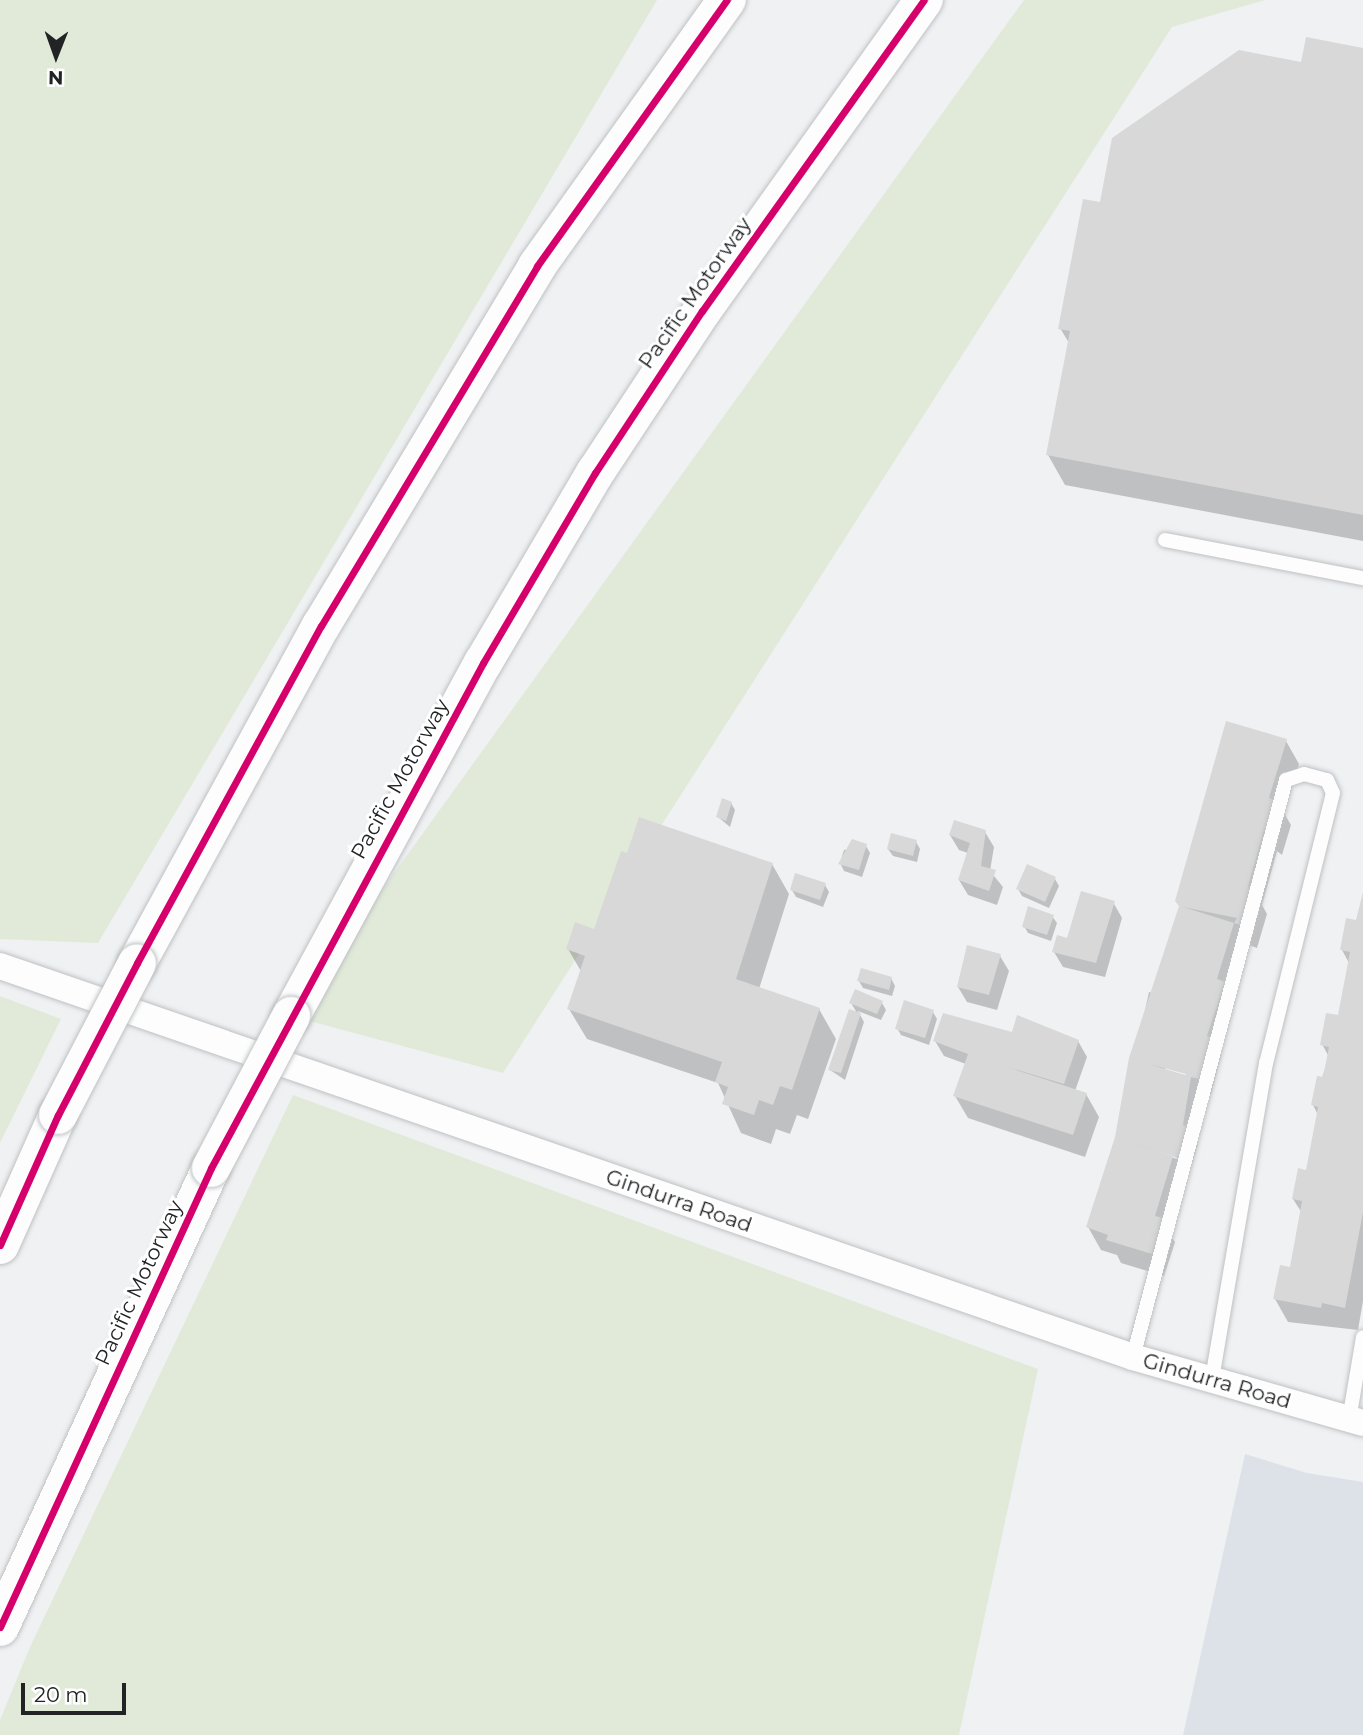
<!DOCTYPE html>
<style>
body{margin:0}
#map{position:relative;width:1363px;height:1735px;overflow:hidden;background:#eff1f3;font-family:Montserrat,sans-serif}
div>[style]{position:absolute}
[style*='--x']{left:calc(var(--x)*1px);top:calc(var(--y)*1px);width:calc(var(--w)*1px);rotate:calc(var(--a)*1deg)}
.built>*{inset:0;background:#dde2e9}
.green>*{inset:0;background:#e1ead9}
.shadow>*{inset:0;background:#0003}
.building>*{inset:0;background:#d8d8d8}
.roads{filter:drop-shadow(0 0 2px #bfc1c3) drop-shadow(0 0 2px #bfc1c3)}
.service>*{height:14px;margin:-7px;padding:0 7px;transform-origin:7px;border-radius:7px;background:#fdfdfd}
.minor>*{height:26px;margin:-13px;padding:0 13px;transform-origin:13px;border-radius:13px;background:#fdfdfd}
.motorway>*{height:38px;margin:-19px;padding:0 19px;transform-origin:19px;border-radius:19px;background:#fdfdfd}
.bridges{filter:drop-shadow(0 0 2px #bfc1c3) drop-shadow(0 0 2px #bfc1c3)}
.motorway-bridge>*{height:38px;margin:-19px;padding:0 19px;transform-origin:19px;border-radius:19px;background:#fdfdfd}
.cycleway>*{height:7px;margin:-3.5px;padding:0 3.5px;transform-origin:3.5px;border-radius:3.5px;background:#d6006c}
span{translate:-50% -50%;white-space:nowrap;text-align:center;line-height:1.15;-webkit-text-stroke:6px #fff;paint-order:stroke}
.street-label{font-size:21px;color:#222325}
.north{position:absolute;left:21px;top:21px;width:70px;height:70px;-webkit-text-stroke:5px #fff;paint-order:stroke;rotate:181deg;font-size:19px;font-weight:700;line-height:28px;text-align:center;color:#222325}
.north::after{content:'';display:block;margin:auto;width:24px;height:32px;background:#222325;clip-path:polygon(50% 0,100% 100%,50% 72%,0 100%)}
.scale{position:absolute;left:21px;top:1683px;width:105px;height:32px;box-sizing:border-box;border:4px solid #222325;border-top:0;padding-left:9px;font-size:21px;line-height:24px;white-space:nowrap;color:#222325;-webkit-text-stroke:5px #fff;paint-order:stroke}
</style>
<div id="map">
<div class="built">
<i style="clip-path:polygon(1245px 1454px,1307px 1473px,1363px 1482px,1363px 1735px,1183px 1735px)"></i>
</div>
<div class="green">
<i style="clip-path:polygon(0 0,657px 0,98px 943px,0 939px)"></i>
<i style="clip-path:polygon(1024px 0,1265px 0,1172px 27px,503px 1073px,291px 1016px)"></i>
<i style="clip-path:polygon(0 996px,61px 1019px,0 1143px)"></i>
<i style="clip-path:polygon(293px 1095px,1038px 1369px,959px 1735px,0 1735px,0 1720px,30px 1647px)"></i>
</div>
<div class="shadow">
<i style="clip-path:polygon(1363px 49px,1363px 541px,1065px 485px,1048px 455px,1069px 343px,1060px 328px,1101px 205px,1303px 64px)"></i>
<i style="clip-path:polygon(evenodd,1286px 741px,1299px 764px,1284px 813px,1291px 825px,1282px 855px,1277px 851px,1262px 905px,1267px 914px,1257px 948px,1249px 945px,1217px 1047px,1221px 1055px,1211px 1094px,1199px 1091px,1192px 1133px,1198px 1144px,1189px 1173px,1179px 1169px,1169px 1233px,1175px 1242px,1164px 1276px,1121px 1263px,1117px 1255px,1101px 1250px,1088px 1227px,1117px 1137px,1149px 992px,1154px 993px,1180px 907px,1286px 741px,1166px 1066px,1195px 1074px,1194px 1077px,1164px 1071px,1166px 1066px,1286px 741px,1125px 1142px,1190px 1160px,1189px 1163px,1125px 1142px)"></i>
<i style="clip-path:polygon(731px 803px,735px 810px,730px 827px,718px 817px)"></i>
<i style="clip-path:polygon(985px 832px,994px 847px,990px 871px,1003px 887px,997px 905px,968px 895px,959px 880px,968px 853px,959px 850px,950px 835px)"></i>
<i style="clip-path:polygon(916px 842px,920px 849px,917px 862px,893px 856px,888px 849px)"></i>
<i style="clip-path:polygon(866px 846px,870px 853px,862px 877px,844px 871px,840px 863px,844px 850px)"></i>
<i style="clip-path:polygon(772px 864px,789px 894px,759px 989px,819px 1009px,836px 1039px,808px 1119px,797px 1115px,790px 1134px,776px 1129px,771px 1144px,741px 1133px,718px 1083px,587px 1039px,569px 1009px,582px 973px,568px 949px,595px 931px)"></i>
<i style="clip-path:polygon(1055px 879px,1059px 886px,1049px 908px,1022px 896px,1018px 889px)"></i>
<i style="clip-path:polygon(825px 885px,829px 892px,823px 907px,796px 897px,792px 890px)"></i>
<i style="clip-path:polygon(1363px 895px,1363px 1301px,1358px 1330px,1288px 1322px,1275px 1299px,1291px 1269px,1302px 1213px,1293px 1199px,1307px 1172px,1318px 1115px,1313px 1105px,1329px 1057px,1322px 1044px,1339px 1017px,1349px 963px,1342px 950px,1358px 922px)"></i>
<i style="clip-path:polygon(1113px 902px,1122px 918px,1105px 977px,1063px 967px,1054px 952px)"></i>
<i style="clip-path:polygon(1052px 916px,1057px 923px,1051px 941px,1028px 933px,1024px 926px)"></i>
<i style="clip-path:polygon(1000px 956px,1009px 971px,997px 1010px,967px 1002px,958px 987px)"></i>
<i style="clip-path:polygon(891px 978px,895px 986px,892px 996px,863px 988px,859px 981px)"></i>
<i style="clip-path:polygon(851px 1003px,882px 1003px,886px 1010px,881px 1020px,858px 1011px,864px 1022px,845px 1080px,830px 1070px,857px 1013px)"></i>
<i style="clip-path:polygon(933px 1012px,937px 1019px,929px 1045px,901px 1035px,897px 1028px)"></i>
<i style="clip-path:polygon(1013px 1034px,1078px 1041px,1087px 1057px,1075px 1091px,1086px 1094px,1099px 1117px,1085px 1157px,968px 1118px,955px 1096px,966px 1064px,944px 1056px,935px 1041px)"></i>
</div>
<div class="building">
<i style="clip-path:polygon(1306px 37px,1363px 48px,1363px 515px,1046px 455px,1070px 331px,1058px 329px,1083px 199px,1100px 202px,1112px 138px,1239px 50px,1301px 62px)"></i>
<i style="clip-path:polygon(evenodd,1226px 721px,1287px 739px,1269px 798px,1279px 801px,1269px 834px,1264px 830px,1248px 887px,1255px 889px,1245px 926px,1234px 923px,1237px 918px,1183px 907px,1234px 923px,1217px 979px,1225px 982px,1207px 1036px,1214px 1038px,1203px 1080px,1191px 1077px,1183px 1125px,1190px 1127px,1181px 1159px,1128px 1141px,1173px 1156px,1155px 1216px,1163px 1218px,1152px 1254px,1106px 1240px,1108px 1235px,1086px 1227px,1115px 1137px,1129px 1058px,1179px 906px,1175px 901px,1226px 721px,1152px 1065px,1153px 1065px,1186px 1074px,1185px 1075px,1152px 1065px)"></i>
<i style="clip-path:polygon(722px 798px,732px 802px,726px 821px,716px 817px)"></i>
<i style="clip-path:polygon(639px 817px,773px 863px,736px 979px,820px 1008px,792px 1090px,780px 1086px,773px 1105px,759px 1100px,754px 1115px,722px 1104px,728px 1087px,715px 1082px,722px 1062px,567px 1009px,585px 956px,566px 949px,575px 922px,594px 929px,621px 851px,627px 853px)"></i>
<i style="clip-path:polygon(954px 820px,986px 830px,981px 866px,996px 870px,989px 891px,958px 880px,970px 843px,949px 835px)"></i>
<i style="clip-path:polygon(891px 833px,917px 840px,913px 856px,887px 849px)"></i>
<i style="clip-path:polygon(852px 839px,867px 844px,859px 870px,838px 864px)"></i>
<i style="clip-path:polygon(1027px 864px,1056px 877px,1045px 902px,1016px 889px)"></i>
<i style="clip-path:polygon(795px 873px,826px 883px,820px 900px,790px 890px)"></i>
<i style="clip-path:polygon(1081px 891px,1115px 901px,1096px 963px,1052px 952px,1057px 935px,1067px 938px)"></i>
<i style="clip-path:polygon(1363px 892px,1363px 1212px,1345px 1308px,1322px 1303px,1321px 1308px,1273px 1299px,1280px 1265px,1290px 1267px,1302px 1201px,1292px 1199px,1298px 1168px,1306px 1170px,1318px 1107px,1311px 1105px,1317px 1076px,1323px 1077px,1329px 1047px,1320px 1045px,1326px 1013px,1338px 1015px,1350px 952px,1340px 950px,1346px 918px,1356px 920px)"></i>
<i style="clip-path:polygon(1028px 906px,1054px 915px,1047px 935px,1022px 927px)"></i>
<i style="clip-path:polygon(967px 945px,1001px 954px,989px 995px,957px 987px)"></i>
<i style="clip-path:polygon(861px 968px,892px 977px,889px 990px,857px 981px)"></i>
<i style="clip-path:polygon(855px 989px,883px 1001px,877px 1014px,849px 1003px)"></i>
<i style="clip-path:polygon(904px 1000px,934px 1010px,925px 1038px,895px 1029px)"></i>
<i style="clip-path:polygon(849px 1009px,861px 1013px,841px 1073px,828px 1070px)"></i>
<i style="clip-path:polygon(943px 1013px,1012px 1032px,1017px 1015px,1079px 1040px,1064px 1084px,1001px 1065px,1087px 1093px,1073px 1135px,953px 1096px,968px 1054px,933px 1041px)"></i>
</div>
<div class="roads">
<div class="service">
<i style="--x:1165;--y:540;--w:202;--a:10.9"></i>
<i style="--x:1133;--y:1357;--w:597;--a:-75.15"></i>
<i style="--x:1286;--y:780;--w:19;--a:-18"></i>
<i style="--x:1304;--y:774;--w:24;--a:15"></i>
<i style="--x:1327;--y:780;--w:14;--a:65"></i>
<i style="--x:1333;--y:793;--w:278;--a:103.9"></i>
<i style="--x:1266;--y:1063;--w:322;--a:99.7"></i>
<i style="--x:1349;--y:1420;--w:84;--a:-80.4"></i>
</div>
<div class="minor">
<i style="--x:0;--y:966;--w:1199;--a:19.04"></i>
<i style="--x:1133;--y:1357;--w:239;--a:16"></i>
</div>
<div class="motorway">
<i style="--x:137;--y:963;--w:384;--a:-61.4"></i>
<i style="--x:321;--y:626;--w:420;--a:-59"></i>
<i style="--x:537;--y:266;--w:327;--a:-54.5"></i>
<i style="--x:291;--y:1016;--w:402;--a:-61.5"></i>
<i style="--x:483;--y:663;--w:221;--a:-59.5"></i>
<i style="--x:595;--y:473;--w:194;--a:-56.6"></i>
<i style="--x:702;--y:311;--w:382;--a:-54.5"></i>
<i style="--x:0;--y:1245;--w:142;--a:-66"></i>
<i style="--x:0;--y:1627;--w:505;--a:-65.31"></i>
</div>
</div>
<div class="bridges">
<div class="motorway-bridge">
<i style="--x:58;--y:1115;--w:171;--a:-62.5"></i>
<i style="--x:211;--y:1168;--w:172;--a:-62.2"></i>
</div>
</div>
<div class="cycleway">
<i style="--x:0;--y:1245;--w:142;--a:-66"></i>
<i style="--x:58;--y:1115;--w:171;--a:-62.5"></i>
<i style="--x:137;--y:963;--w:384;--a:-61.4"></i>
<i style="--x:321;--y:626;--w:420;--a:-59"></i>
<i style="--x:537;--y:266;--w:327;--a:-54.5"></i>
<i style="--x:0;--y:1627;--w:505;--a:-65.31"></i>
<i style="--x:211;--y:1168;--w:574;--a:-61.69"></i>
<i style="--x:483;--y:663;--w:221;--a:-59.5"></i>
<i style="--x:595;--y:473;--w:194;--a:-56.6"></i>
<i style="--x:702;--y:311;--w:382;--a:-54.5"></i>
</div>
<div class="street-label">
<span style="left:695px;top:293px;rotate:-55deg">Pacific Motorway</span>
<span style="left:400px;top:779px;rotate:-61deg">Pacific Motorway</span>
<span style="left:679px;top:1201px;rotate:19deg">Gindurra Road</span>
<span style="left:139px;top:1283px;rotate:-65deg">Pacific Motorway</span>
<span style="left:1217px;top:1381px;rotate:16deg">Gindurra Road</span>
</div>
<div class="north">N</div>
<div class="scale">20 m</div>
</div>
